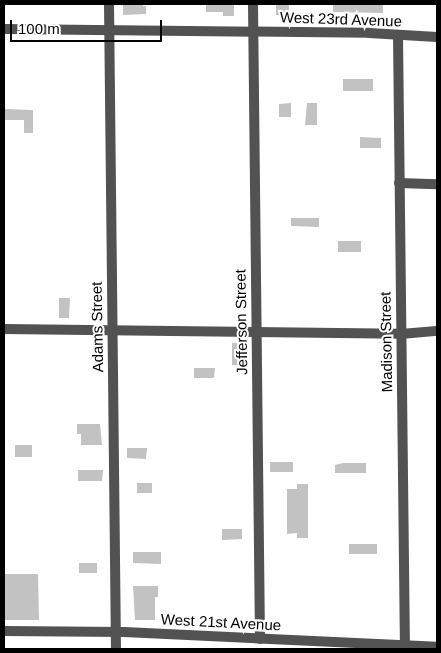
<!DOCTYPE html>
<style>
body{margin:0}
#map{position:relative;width:441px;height:653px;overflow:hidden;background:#fff;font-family:Helvetica,sans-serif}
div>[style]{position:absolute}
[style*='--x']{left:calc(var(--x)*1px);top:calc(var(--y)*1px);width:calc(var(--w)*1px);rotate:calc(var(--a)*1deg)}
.building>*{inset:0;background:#c2c2c2}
.minor>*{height:10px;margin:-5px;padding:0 5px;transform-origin:5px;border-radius:5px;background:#525252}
.tertiary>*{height:10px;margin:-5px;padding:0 5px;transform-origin:5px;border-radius:5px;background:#525252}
span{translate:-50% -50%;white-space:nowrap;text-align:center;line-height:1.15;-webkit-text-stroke:4px #fff;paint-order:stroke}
.street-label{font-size:15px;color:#000}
.frame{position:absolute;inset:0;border:5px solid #000;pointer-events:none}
.scale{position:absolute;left:10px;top:20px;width:152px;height:22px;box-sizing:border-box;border:2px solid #000;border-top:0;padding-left:6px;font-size:15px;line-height:18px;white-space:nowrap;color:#000;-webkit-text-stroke:4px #fff;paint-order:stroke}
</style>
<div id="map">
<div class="building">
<i style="clip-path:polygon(123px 4px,143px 4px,143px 6px,146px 6px,146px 14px,123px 15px)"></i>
<i style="clip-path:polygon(206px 4px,234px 4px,234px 16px,223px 16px,223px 12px,206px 12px)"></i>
<i style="clip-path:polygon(276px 4px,289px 4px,289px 15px,276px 15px)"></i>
<i style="clip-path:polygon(333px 4px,383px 4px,383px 13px,333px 12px)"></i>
<i style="clip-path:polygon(343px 79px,373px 79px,373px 91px,343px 91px)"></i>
<i style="clip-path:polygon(291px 103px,291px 117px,279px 117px,279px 104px)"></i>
<i style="clip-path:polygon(307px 103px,317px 103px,317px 125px,305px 125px)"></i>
<i style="clip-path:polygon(4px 109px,33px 110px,33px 133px,24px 133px,24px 120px,4px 120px)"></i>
<i style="clip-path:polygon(360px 137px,381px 138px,381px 148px,360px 148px)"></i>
<i style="clip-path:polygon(291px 218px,319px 218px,319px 227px,291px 226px)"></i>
<i style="clip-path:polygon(338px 241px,361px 241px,361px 252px,338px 252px)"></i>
<i style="clip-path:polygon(59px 298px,70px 298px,69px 318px,59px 318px)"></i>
<i style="clip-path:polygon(232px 343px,245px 343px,245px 366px,232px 365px)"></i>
<i style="clip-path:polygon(194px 368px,215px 368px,214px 378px,194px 378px)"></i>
<i style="clip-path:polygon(77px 424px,100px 424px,102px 445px,81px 445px,81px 434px,77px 434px)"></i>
<i style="clip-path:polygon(15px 445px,32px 445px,32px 457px,15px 457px)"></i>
<i style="clip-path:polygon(127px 448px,147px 448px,146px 459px,127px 458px)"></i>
<i style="clip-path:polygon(270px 462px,293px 462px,293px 472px,270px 472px)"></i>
<i style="clip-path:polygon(343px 463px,366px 463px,366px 473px,335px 473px,335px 465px)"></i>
<i style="clip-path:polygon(78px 470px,103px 470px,102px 481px,78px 481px)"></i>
<i style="clip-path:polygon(137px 483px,152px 483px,152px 493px,137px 493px)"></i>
<i style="clip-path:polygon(297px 484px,308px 484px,308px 538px,297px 538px,297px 533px,287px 534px,287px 489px,297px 489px)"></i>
<i style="clip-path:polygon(222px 529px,242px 529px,242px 539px,222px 540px)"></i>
<i style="clip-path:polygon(349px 544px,377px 544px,377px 554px,349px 554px)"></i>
<i style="clip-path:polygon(133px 552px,161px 552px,161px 564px,133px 563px)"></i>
<i style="clip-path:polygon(79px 563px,97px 563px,97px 573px,79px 573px)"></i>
<i style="clip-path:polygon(4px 574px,38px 574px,39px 620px,4px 620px)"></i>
<i style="clip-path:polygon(133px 586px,158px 586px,158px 597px,155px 597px,155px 620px,135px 620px)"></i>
</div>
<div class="minor">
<i style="--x:109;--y:4;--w:645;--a:89.38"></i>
<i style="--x:253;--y:4;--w:635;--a:89.37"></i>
<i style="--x:4;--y:29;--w:365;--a:0.6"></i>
<i style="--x:369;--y:33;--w:68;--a:3.4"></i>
<i style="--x:399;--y:183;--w:38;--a:2"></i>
<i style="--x:4;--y:329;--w:397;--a:0.7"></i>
<i style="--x:401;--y:334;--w:36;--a:-5"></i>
</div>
<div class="tertiary">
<i style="--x:398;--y:35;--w:614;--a:89.35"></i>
<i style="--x:4;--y:631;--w:120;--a:0.5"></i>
<i style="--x:124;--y:632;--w:313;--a:2.7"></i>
</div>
<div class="street-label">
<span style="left:341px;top:19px;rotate:2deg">West 23rd Avenue</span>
<span style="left:241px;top:322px;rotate:-91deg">Jefferson Street</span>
<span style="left:97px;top:327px;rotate:-91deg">Adams Street</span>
<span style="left:386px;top:342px;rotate:-91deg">Madison Street</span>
<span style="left:221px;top:622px;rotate:3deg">West 21st Avenue</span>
</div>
<div class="frame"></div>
<div class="scale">100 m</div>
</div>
